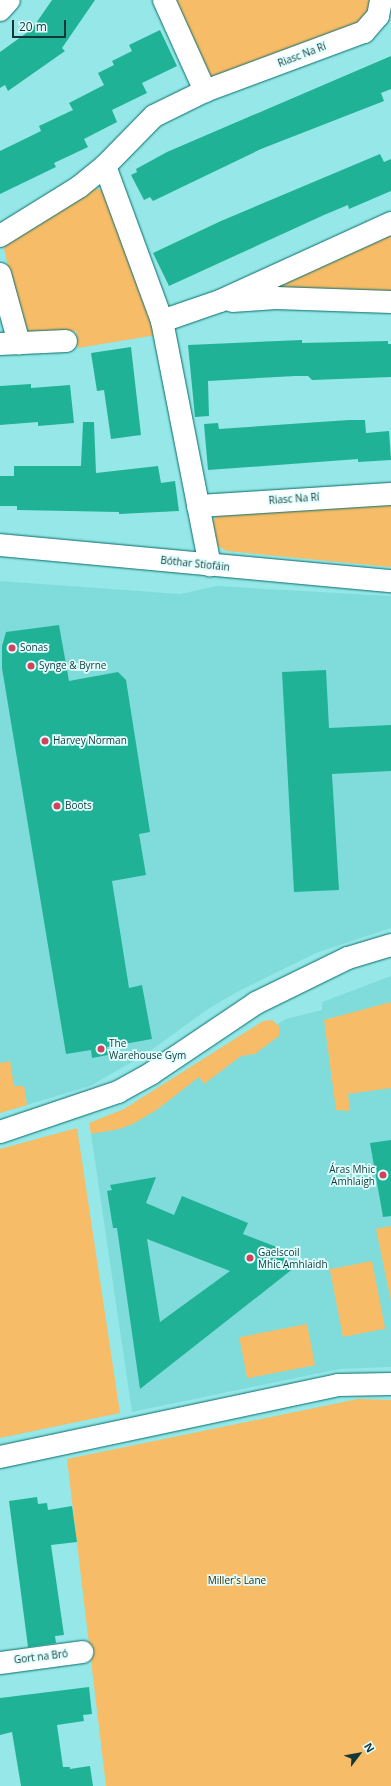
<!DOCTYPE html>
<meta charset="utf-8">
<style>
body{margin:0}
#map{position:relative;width:391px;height:1786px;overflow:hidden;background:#95e8e7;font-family:"Open Sans",sans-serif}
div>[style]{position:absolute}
.built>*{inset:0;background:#80dcdb}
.green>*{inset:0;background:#f6bc67;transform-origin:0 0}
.building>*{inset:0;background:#20b296}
.roads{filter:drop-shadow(0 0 1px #076c6c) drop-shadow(0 0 1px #076c6c)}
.minor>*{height:22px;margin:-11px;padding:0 11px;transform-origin:11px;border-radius:11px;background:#fff}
.dots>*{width:11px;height:11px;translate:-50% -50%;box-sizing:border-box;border:2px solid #e0fffe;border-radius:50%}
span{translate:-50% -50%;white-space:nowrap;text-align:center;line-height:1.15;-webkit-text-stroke:3.5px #e0fffe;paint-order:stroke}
.street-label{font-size:10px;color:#143737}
.poi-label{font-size:10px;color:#143737}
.left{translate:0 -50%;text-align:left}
.right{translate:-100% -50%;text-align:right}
.park-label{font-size:10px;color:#3f2801}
.north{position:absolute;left:339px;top:1734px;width:40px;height:40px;-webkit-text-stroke:3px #e0fffe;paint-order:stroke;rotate:58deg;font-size:11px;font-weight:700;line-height:16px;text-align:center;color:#143737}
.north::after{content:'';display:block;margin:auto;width:14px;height:18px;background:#143737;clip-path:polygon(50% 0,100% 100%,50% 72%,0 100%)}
.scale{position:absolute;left:12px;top:20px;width:54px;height:18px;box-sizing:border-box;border:2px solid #143737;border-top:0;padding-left:5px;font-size:12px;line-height:14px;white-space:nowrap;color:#143737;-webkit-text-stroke:3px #e0fffe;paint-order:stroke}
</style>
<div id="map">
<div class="built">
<i style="clip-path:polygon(0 581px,180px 594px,217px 586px,391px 596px,391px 928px,316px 953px,237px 992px,208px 1009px,146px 1054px,90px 1086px,0 1113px)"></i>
<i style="clip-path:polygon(391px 976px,391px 1367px,340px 1369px,132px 1412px,91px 1134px,118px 1123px,286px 1019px,322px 1010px,322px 1002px)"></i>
</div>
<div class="green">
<i style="clip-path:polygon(174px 0,373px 0,373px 7px,358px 26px,216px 79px,206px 73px)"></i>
<i style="clip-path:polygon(95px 188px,105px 192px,156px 335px,78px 348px,76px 331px,33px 332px,27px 330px,21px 320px,4px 249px,6px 243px)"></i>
<i style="clip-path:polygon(391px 231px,391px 295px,278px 294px,274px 286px)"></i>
<i style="clip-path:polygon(391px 502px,391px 567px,227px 551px,215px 545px,212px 521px,218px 515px)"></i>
<i style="clip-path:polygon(391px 1002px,391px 1088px,348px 1094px,350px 1111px,336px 1110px,324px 1020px)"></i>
<i style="clip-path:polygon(272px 1020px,279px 1026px,279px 1036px,255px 1054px,241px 1056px,204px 1084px,199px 1077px,158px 1109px,133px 1124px,119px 1129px,91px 1134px,89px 1123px,124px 1109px,263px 1021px)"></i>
<i style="clip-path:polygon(10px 1061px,14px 1086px,24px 1086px,27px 1105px,0 1113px,0 1063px)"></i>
<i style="clip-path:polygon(77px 1128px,120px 1413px,0 1438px,0 1149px)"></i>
<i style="clip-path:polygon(391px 1226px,391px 1301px,376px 1229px)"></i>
<i style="left:372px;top:1261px;width:69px;height:43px;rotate:79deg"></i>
<i style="left:307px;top:1324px;width:42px;height:69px;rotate:79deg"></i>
<i style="clip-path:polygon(358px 1399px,391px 1400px,391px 1786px,106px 1786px,67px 1459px)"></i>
</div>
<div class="building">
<i style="clip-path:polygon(52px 0,95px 0,62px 48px,65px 51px,8px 91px,5px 85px,0 88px,0 52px,32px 29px)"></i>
<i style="clip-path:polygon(160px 30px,177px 66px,142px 83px,147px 93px,112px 110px,117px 122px,84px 139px,88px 147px,54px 163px,56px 167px,0 194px,0 151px,41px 131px,39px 126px,73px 110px,69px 103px,104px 85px,98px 73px,114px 65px,112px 61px,132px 51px,129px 45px)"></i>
<i style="clip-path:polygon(391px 56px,391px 89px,381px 93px,384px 101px,261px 149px,153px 201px,150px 197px,144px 200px,131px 175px,137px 172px,136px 169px,167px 152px)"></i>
<i style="clip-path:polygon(380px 154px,384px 162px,391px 159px,391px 191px,349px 209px,348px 205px,324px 215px,169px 286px,153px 253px,221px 221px)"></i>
<i style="clip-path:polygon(302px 340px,302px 343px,388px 341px,388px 344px,391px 344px,391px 377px,312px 380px,308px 376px,295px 376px,208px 381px,209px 416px,195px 417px,188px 345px)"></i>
<i style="clip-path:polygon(131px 347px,141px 435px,111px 439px,104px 390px,97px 391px,91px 353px)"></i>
<i style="clip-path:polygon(31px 384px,31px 388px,70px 385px,74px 423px,38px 426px,38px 422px,0 425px,0 386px)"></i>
<i style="clip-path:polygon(349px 420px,365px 420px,366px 433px,389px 431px,391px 460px,358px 462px,358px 459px,208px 470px,204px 424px,218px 423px,219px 429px)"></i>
<i style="clip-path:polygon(83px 422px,94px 422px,96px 473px,158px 466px,161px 483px,175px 481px,179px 511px,119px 514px,119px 512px,17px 510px,17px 506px,0 506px,0 476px,14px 476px,14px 466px,81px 466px)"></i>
<i style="clip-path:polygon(59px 625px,69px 681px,118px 672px,126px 680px,150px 832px,139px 834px,146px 875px,112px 881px,129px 988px,142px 985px,152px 1039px,107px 1047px,108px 1055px,92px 1058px,91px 1050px,66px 1054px,2px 668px,2px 646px,6px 632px)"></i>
<i style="clip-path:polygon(326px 670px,329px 728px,391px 725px,391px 771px,332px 774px,339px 890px,294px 892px,282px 672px)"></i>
<i style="clip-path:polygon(391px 1140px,391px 1216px,383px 1217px,370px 1143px)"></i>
<i style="clip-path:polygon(evenodd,156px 1177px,146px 1203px,174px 1215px,182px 1196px,248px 1223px,243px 1234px,282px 1249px,279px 1256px,299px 1264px,140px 1389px,117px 1228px,113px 1228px,107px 1191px,112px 1190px,110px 1185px,156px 1177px,147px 1239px,230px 1271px,160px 1322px,147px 1239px)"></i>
<i style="clip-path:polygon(37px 1497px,38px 1504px,47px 1503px,48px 1510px,72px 1506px,77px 1542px,51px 1545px,64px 1635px,55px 1636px,56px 1643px,28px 1647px,9px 1501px)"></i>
<i style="clip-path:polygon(89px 1687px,92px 1714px,83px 1715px,84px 1721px,57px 1725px,63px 1767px,70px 1767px,70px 1769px,90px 1766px,93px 1786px,21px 1786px,12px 1732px,0 1735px,0 1698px)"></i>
</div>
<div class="roads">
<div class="minor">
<i style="left:164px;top:0;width:100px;rotate:65.7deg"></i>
<i style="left:0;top:10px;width:13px;rotate:-48deg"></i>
<i style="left:105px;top:166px;width:165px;rotate:69.8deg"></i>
<i style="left:162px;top:321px;width:249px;rotate:78.9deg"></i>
<i style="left:0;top:236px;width:93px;rotate:-31.8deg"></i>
<i style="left:79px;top:187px;width:33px;rotate:-39deg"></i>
<i style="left:105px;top:166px;width:70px;rotate:-45.6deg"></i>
<i style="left:154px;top:116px;width:57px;rotate:-26.1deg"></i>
<i style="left:205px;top:91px;width:170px;rotate:-20.4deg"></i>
<i style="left:364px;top:32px;width:21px;rotate:-49deg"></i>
<i style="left:378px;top:16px;width:16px;rotate:-79deg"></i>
<i style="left:0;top:274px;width:72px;rotate:74.6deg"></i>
<i style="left:232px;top:301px;width:44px;rotate:-3.9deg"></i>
<i style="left:276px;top:298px;width:115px;rotate:2deg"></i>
<i style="left:162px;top:321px;width:61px;rotate:-19deg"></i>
<i style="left:220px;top:301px;width:188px;rotate:-24.5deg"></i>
<i style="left:0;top:344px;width:66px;rotate:-2.6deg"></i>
<i style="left:198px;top:506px;width:193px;rotate:-3.6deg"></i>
<i style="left:0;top:545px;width:393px;rotate:5.3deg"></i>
<i style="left:0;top:1132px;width:125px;rotate:-18.7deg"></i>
<i style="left:118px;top:1092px;width:39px;rotate:-29deg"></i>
<i style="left:152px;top:1073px;width:125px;rotate:-33.9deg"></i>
<i style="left:256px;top:1003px;width:102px;rotate:-26.1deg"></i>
<i style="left:348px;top:958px;width:45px;rotate:-16.8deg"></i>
<i style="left:0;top:1457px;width:346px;rotate:-12deg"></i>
<i style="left:338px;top:1385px;width:53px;rotate:-1.1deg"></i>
<i style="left:0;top:1663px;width:83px;rotate:-7.6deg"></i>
</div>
</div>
<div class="dots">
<i style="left:12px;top:648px;background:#d2425a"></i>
<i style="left:31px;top:666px;background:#d2425a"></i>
<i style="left:45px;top:741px;background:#d2425a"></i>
<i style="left:57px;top:806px;background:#d2425a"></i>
<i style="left:101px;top:1049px;background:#d2425a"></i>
<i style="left:383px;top:1175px;background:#d2425a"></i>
<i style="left:250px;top:1258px;background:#d2425a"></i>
</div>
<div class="street-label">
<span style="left:302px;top:55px;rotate:-21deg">Riasc Na Rí</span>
<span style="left:294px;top:499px;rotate:-4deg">Riasc Na Rí</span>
<span style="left:195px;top:564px;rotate:6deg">Bóthar Stiofáin</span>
<span style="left:41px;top:1657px;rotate:-7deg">Gort na Bró</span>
</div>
<div class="poi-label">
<span class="left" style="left:20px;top:648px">Sonas</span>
<span class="left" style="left:39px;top:666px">Synge &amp; Byrne</span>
<span class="left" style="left:53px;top:741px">Harvey Norman</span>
<span class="left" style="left:65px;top:806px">Boots</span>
<span class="left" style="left:109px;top:1049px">The<br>Warehouse Gym</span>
<span class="right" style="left:375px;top:1175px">Áras Mhic<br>Amhlaigh</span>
<span class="left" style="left:258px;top:1258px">Gaelscoil<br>Mhic Amhlaidh</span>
</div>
<div class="park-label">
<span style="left:237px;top:1581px">Miller's Lane</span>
</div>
<div class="north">N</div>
<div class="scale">20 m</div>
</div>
